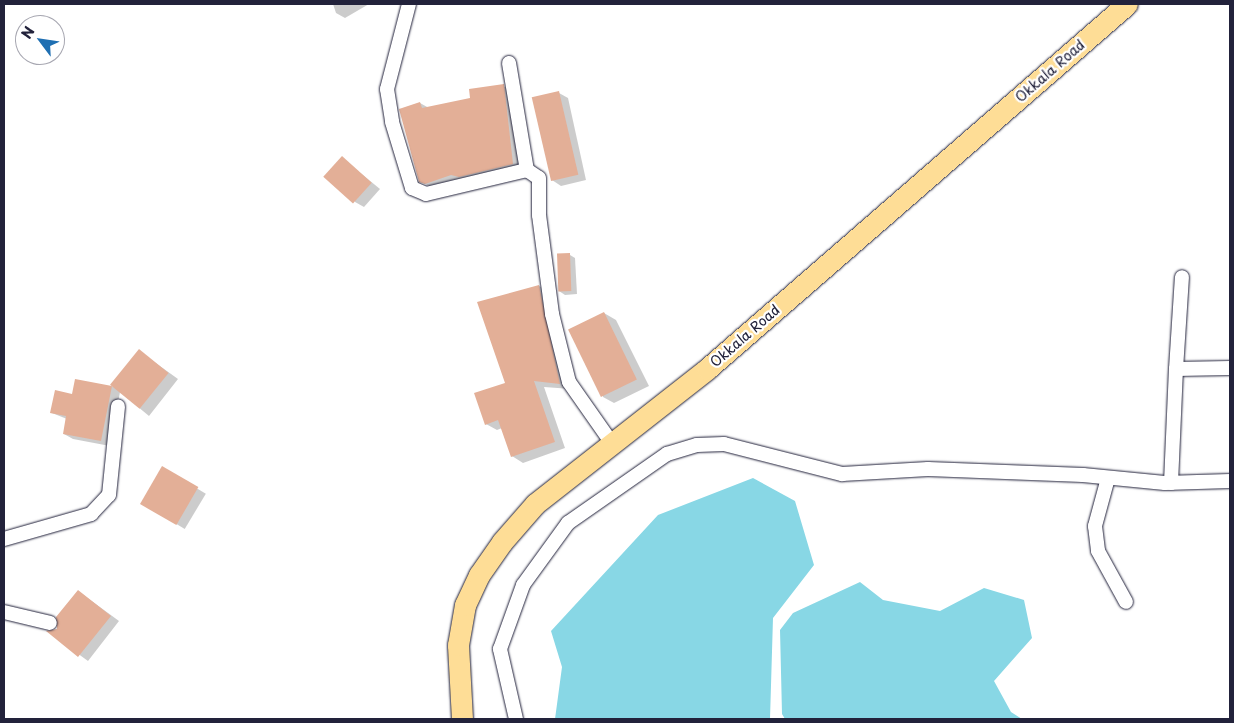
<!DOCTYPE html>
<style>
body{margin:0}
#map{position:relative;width:1234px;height:723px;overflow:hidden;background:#fff;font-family:"Playpen Sans",sans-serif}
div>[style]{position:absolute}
.water>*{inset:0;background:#88d7e5}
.shadow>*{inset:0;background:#0003;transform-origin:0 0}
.building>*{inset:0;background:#e3af97;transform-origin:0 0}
.roads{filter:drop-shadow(0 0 1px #22223b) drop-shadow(0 0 1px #22223b)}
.minor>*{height:14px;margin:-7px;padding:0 7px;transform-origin:7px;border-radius:7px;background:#fff}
.primary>*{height:21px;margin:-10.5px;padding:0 10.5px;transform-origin:10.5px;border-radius:10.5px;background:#fedd96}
span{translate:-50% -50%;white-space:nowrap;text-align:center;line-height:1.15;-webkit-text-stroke:4.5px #fff;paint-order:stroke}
.street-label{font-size:14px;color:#22223b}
.frame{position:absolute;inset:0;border:5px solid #22223b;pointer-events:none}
.north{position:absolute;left:15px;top:15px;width:50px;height:50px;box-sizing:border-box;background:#fff;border:1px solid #a7a7b1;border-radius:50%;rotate:301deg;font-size:14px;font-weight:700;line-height:20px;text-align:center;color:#22223b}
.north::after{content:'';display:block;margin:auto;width:18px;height:22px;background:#1f6fb2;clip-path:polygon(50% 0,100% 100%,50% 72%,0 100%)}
</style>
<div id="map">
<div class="water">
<i style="clip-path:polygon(753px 478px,795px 501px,814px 565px,773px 618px,770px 719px,555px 719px,562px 667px,551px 631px,658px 515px)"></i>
<i style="clip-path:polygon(860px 582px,883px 600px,940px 611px,984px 588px,1024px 600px,1032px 638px,994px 681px,1011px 712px,1022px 719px,785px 719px,782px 714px,780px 630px,793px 613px)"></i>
</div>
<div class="shadow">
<i style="clip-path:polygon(333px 4px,369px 4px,345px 18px,336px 13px)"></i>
<i style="clip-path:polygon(503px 86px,514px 92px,523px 170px,431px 187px,420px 181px,420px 103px,429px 108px,472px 99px)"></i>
<i style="clip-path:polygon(559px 93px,568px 98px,586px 180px,561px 186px,552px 180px)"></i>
<i style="clip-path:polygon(342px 158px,380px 189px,364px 207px,355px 202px)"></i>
<i style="clip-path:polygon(570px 255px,575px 258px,577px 294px,565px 295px,559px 291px)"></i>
<i style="clip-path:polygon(539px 286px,550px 292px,571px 389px,544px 387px,565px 448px,523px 463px,512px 456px,502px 428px,497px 430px,486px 424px,506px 383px)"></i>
<i style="clip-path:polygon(604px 313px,616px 320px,649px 386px,614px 403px,603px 397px)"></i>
<i style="clip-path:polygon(139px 351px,178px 379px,149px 416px,120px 392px,110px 446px,73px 439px,64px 434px,67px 419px,52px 413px,73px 395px,76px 381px,112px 387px)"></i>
<i style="left:163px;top:468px;width:50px;height:41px;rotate:31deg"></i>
<i style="clip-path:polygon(78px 591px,119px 621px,88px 661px,48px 632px,58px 630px)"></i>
</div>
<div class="building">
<i style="clip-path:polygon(504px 84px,513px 164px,459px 177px,451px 175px,425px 184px,419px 182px,399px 109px,420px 102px,422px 108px,470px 98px,469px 89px)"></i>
<i style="left:559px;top:91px;width:86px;height:28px;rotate:77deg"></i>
<i style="left:342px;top:156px;width:40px;height:28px;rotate:42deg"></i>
<i style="left:570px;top:253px;width:38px;height:13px;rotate:88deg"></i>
<i style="clip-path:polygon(539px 285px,560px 384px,534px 381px,555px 442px,511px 457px,498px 420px,485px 425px,474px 393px,505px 383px,477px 302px)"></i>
<i style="left:604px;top:312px;width:75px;height:40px;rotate:64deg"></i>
<i style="left:139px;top:349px;width:38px;height:46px;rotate:39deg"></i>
<i style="clip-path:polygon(75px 379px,112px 386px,101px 441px,63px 434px,66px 416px,50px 413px,55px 390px,72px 394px)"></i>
<i style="left:162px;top:466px;width:42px;height:44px;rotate:30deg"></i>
<i style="clip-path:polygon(78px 590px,111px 616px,78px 657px,46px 631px,57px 629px,56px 617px)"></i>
</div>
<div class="roads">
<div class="minor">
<i style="left:409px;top:4px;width:88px;rotate:104.5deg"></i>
<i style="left:387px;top:89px;width:33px;rotate:81deg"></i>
<i style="left:392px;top:122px;width:69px;rotate:73.1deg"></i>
<i style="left:412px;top:188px;width:15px;rotate:23deg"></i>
<i style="left:426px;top:194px;width:104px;rotate:-13.4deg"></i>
<i style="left:527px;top:170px;width:14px;rotate:34deg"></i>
<i style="left:539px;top:178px;width:37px;rotate:90deg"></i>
<i style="left:539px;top:215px;width:100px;rotate:82.5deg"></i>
<i style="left:552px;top:314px;width:70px;rotate:76deg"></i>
<i style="left:569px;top:382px;width:73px;rotate:55deg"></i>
<i style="left:509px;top:63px;width:109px;rotate:80.5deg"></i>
<i style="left:1176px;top:369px;width:92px;rotate:-86.3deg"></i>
<i style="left:1108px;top:478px;width:50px;rotate:105.2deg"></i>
<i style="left:1095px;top:526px;width:25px;rotate:83deg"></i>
<i style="left:1098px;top:551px;width:58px;rotate:61.2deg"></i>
<i style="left:1171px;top:483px;width:114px;rotate:-87.5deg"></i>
<i style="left:1176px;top:369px;width:54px;rotate:-1.1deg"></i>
<i style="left:4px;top:539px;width:91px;rotate:-16deg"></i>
<i style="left:91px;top:514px;width:26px;rotate:-47deg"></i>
<i style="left:109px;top:495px;width:89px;rotate:-84.2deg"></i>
<i style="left:4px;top:612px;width:47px;rotate:13.4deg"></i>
<i style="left:516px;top:719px;width:72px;rotate:-102.9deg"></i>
<i style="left:500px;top:649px;width:68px;rotate:-70.2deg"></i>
<i style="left:523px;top:585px;width:77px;rotate:-54deg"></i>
<i style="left:568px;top:523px;width:121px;rotate:-34.9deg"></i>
<i style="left:667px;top:454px;width:31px;rotate:-17deg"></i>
<i style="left:697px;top:445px;width:27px;rotate:-2deg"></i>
<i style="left:724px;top:444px;width:122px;rotate:14.3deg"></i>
<i style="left:842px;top:474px;width:86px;rotate:-3.3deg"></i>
<i style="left:928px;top:469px;width:155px;rotate:2.2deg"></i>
<i style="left:1083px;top:475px;width:82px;rotate:5.6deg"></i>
<i style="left:1165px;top:483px;width:65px;rotate:-1.8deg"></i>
</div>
<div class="primary">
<i style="left:462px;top:719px;width:74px;rotate:-93.1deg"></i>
<i style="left:458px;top:645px;width:41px;rotate:-80.1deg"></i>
<i style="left:465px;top:605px;width:33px;rotate:-65deg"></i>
<i style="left:479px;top:575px;width:40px;rotate:-55.1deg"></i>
<i style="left:502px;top:542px;width:50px;rotate:-49deg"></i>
<i style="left:535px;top:504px;width:219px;rotate:-38.1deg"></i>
<i style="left:707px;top:369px;width:556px;rotate:-40.99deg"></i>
</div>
</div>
<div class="street-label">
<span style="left:1050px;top:71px;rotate:-41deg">Okkala Road</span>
<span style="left:745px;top:336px;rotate:-41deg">Okkala Road</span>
</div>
<div class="frame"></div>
<div class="north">N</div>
</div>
